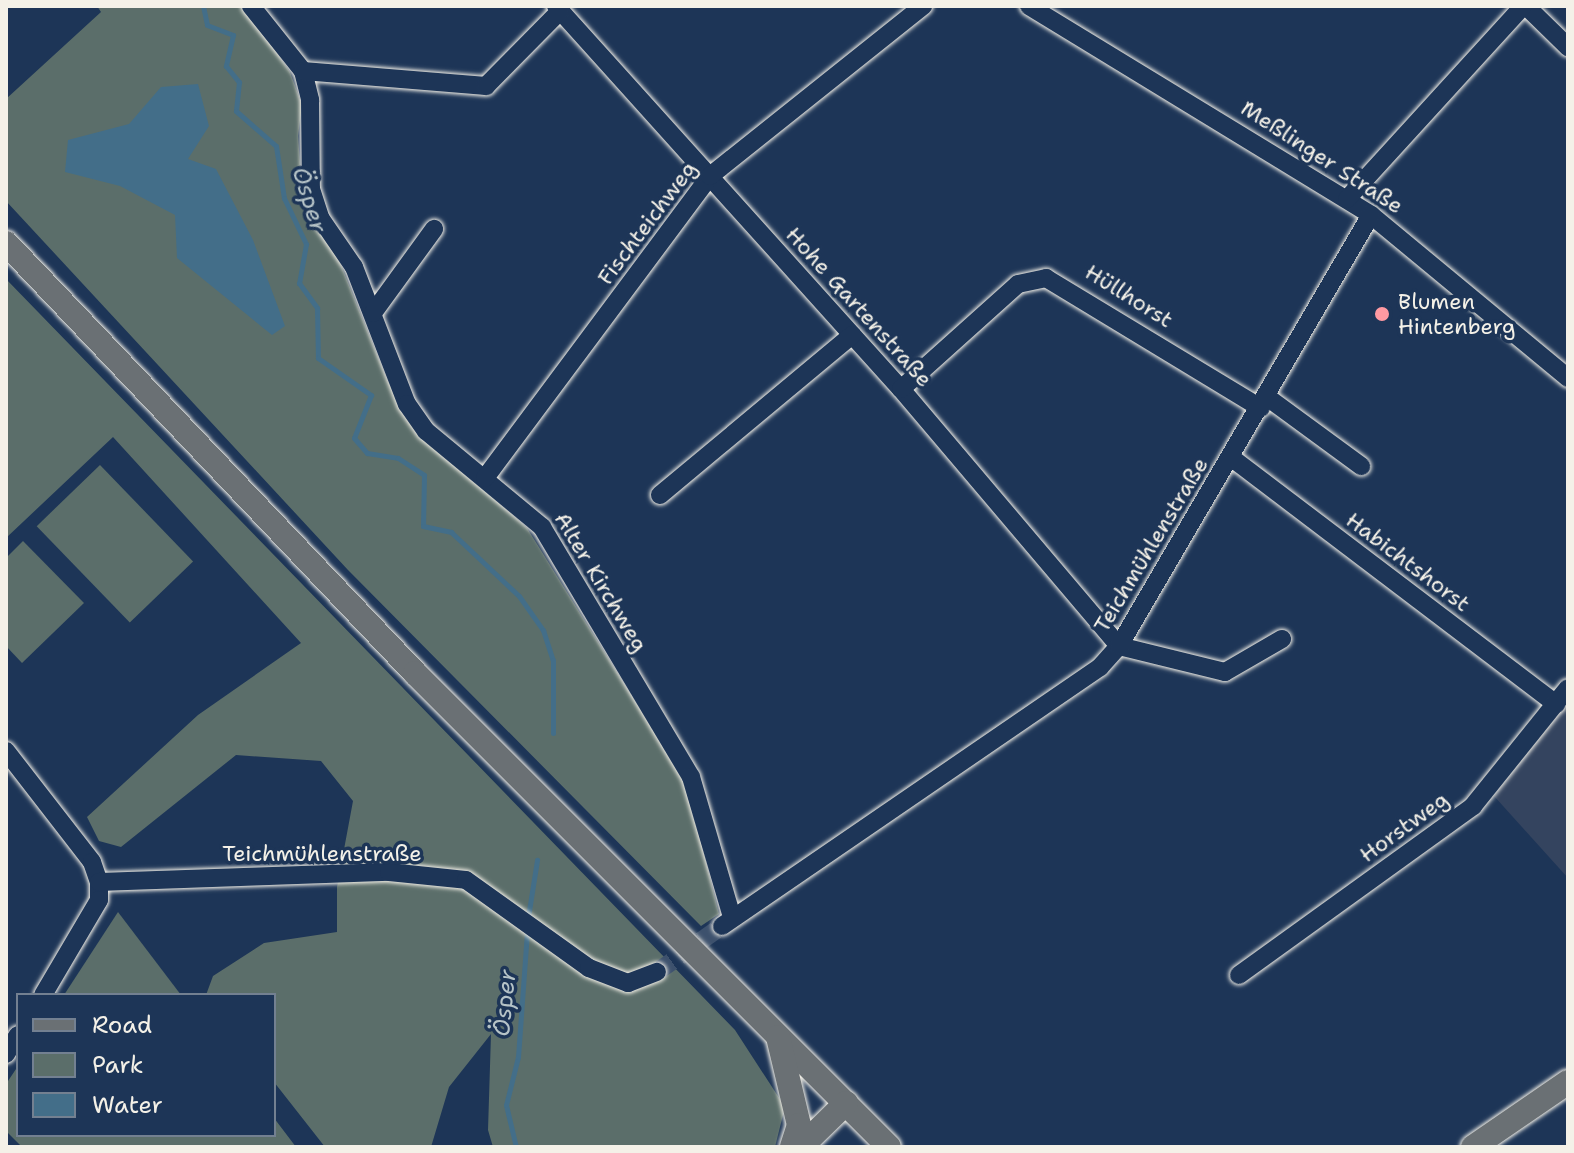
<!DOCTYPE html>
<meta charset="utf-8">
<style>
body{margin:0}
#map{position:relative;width:1574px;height:1153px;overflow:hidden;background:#1d3557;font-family:"Shantell Sans",sans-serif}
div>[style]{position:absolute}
.built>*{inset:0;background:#34445f}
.green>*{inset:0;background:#5b6e6a;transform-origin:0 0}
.water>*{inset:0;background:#436e89}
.stream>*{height:5px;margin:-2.5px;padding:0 2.5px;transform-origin:2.5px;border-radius:2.5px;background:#436e89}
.minor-tunnel>*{height:18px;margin-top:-9px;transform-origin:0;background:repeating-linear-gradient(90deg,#3d516d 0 18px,transparent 0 27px)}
.roads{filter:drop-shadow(0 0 2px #f4f1e8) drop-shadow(0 0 2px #f4f1e8)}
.minor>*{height:18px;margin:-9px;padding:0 9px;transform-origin:9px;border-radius:9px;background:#1d3557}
.major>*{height:24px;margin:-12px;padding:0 12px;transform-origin:12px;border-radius:12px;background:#6a7074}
.dots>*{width:22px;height:22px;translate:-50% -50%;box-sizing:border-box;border:4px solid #1d3557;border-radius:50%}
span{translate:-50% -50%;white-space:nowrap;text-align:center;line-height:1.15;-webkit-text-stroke:7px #1d3557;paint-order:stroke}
.street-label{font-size:22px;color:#f4f1e8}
.poi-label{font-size:22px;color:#f4f1e8}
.left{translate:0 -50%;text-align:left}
.water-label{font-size:24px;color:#b6c3c7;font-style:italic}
.frame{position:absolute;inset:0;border:8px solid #f4f1e8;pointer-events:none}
.legend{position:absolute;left:16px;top:993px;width:260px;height:144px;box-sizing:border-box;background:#1d3557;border:2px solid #738091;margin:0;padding:10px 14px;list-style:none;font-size:24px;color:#f4f1e8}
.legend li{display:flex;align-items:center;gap:16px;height:40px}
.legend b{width:40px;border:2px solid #738091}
</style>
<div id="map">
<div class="built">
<i style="clip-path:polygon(1568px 693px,1568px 878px,1494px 796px)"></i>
</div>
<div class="green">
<i style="clip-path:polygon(97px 6px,244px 6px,290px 72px,302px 105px,298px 136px,303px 201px,341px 265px,388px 382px,422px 436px,527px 528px,686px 783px,719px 914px,701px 926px,348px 570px,6px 201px,6px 99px,101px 12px)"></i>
<i style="clip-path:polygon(6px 279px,735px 1030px,785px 1107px,775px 1147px,493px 1147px,488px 1130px,491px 1034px,449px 1087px,431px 1147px,325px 1147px,274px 1082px,274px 995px,206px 995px,213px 976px,264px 943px,337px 932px,337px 887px,353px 801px,321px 761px,236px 755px,121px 847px,99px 841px,87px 817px,198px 715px,301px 643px,113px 437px,6px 538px)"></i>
<i style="left:100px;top:465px;width:134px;height:88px;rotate:46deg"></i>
<i style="clip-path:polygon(23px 541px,84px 603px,22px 663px,6px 646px,6px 558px)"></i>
<i style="clip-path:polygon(118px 912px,181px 995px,64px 995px)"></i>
<i style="clip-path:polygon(18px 1066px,18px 1135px,274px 1135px,274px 1118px,296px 1147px,22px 1147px,6px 1131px,6px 1084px)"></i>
</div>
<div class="water">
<i style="clip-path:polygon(198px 84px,209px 126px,188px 159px,216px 169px,253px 240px,285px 326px,272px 335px,177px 258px,175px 215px,120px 186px,65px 172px,68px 140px,129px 124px,161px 87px)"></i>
</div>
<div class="stream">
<i style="left:203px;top:6px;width:19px;rotate:78deg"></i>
<i style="left:207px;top:25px;width:28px;rotate:21deg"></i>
<i style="left:233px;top:35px;width:32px;rotate:103deg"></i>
<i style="left:226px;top:66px;width:21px;rotate:51deg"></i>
<i style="left:239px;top:82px;width:29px;rotate:96deg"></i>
<i style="left:236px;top:111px;width:53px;rotate:41.2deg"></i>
<i style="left:276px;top:146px;width:53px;rotate:81.3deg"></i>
<i style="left:284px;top:198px;width:51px;rotate:64.4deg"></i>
<i style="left:306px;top:244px;width:40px;rotate:100deg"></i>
<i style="left:299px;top:283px;width:31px;rotate:54deg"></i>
<i style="left:317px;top:308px;width:50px;rotate:88.9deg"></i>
<i style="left:318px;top:358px;width:65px;rotate:34.9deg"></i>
<i style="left:371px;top:395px;width:46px;rotate:111.6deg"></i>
<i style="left:354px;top:438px;width:20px;rotate:49deg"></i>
<i style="left:367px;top:453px;width:31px;rotate:9deg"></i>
<i style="left:398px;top:458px;width:31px;rotate:33deg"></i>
<i style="left:424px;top:475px;width:51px;rotate:91.1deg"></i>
<i style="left:423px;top:526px;width:29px;rotate:12deg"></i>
<i style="left:451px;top:532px;width:93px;rotate:43.3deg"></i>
<i style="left:519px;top:596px;width:42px;rotate:54.8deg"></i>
<i style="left:543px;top:630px;width:32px;rotate:72deg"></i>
<i style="left:553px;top:660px;width:73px;rotate:90deg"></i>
<i style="left:528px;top:917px;width:58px;rotate:-81deg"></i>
<i style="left:516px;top:1147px;width:43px;rotate:-103.4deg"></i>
<i style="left:506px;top:1105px;width:49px;rotate:-76deg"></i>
<i style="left:518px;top:1057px;width:126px;rotate:-85.9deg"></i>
</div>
<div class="minor-tunnel">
<i style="left:657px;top:972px;width:80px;rotate:-35.3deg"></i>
</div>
<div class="roads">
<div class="minor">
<i style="left:251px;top:6px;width:83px;rotate:51.3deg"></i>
<i style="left:303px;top:71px;width:30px;rotate:76deg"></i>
<i style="left:310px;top:100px;width:89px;rotate:89.4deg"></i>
<i style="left:311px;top:189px;width:32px;rotate:72deg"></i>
<i style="left:321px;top:219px;width:58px;rotate:55.5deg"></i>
<i style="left:354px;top:267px;width:147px;rotate:68.9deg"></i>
<i style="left:407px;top:404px;width:33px;rotate:55deg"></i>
<i style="left:426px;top:431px;width:151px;rotate:39.6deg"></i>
<i style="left:542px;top:527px;width:291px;rotate:59.2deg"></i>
<i style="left:691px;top:777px;width:146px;rotate:73.7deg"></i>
<i style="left:556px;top:6px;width:515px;rotate:47.99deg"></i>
<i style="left:901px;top:389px;width:337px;rotate:49.7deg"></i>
<i style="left:1029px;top:6px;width:401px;rotate:31.4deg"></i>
<i style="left:1371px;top:215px;width:256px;rotate:39.6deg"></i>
<i style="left:1526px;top:6px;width:59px;rotate:44.3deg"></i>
<i style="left:303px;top:71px;width:184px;rotate:4.7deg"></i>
<i style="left:486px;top:86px;width:105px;rotate:-45.4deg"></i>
<i style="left:1347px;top:199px;width:261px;rotate:-47.6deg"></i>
<i style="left:373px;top:313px;width:104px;rotate:-54deg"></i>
<i style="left:901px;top:389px;width:157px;rotate:-41.9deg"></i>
<i style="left:1018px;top:284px;width:29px;rotate:-12deg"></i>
<i style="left:1046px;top:278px;width:251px;rotate:31.2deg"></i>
<i style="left:1267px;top:397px;width:117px;rotate:36.3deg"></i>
<i style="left:1232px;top:458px;width:407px;rotate:37.2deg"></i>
<i style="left:485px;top:478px;width:377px;rotate:-53.3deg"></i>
<i style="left:710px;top:176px;width:273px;rotate:-38.6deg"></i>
<i style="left:660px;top:495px;width:250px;rotate:-39.8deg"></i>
<i style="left:1119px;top:646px;width:109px;rotate:13.8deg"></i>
<i style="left:1225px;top:672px;width:66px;rotate:-30.1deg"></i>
<i style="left:6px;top:751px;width:140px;rotate:52.2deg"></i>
<i style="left:92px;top:862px;width:21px;rotate:71deg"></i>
<i style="left:99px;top:882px;width:18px;rotate:90deg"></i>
<i style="left:99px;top:900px;width:110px;rotate:120.5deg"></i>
<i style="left:99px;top:882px;width:290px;rotate:-2deg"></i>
<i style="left:389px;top:872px;width:77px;rotate:5.9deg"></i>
<i style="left:466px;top:880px;width:151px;rotate:35.6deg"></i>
<i style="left:589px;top:968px;width:42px;rotate:21deg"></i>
<i style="left:628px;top:983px;width:31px;rotate:-21deg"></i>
<i style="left:722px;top:926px;width:458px;rotate:-34.4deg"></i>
<i style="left:1100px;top:667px;width:28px;rotate:-48deg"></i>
<i style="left:1119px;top:646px;width:499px;rotate:-59.7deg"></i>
<i style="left:1239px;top:975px;width:289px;rotate:-35.8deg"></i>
<i style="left:1473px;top:806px;width:151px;rotate:-51.2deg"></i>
<i style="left:6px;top:1054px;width:22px;rotate:-58deg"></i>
</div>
<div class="major">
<i style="left:6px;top:243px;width:593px;rotate:46.43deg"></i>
<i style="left:415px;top:673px;width:670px;rotate:45deg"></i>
<i style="left:778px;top:1037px;width:90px;rotate:76.6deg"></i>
<i style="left:799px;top:1125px;width:23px;rotate:108deg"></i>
<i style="left:801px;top:1147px;width:63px;rotate:-44.4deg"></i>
<i style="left:1473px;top:1147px;width:115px;rotate:-34.4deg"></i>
</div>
</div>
<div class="dots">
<i style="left:1382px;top:314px;background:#ff9aa2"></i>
</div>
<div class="street-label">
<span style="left:1322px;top:157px;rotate:33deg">Meßlinger Straße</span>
<span style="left:647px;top:223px;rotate:-53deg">Fischteichweg</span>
<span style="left:1129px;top:296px;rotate:32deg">Hüllhorst</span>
<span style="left:859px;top:307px;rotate:48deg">Hohe Gartenstraße</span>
<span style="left:1151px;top:545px;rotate:-59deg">Teichmühlenstraße</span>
<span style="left:1408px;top:562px;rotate:37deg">Habichtshorst</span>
<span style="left:601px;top:582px;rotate:59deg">Alter Kirchweg</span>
<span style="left:1404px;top:827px;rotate:-36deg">Horstweg</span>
<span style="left:322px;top:854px">Teichmühlenstraße</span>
</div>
<div class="poi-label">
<span class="left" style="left:1398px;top:314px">Blumen<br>Hintenberg</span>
</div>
<div class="water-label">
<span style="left:309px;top:200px;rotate:73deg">Ösper</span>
<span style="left:505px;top:1003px;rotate:-84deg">Ösper</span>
</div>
<div class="frame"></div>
<ul class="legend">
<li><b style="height:10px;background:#6a7074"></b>Road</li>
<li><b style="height:22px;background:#5b6e6a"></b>Park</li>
<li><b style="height:22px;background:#436e89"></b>Water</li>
</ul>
</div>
